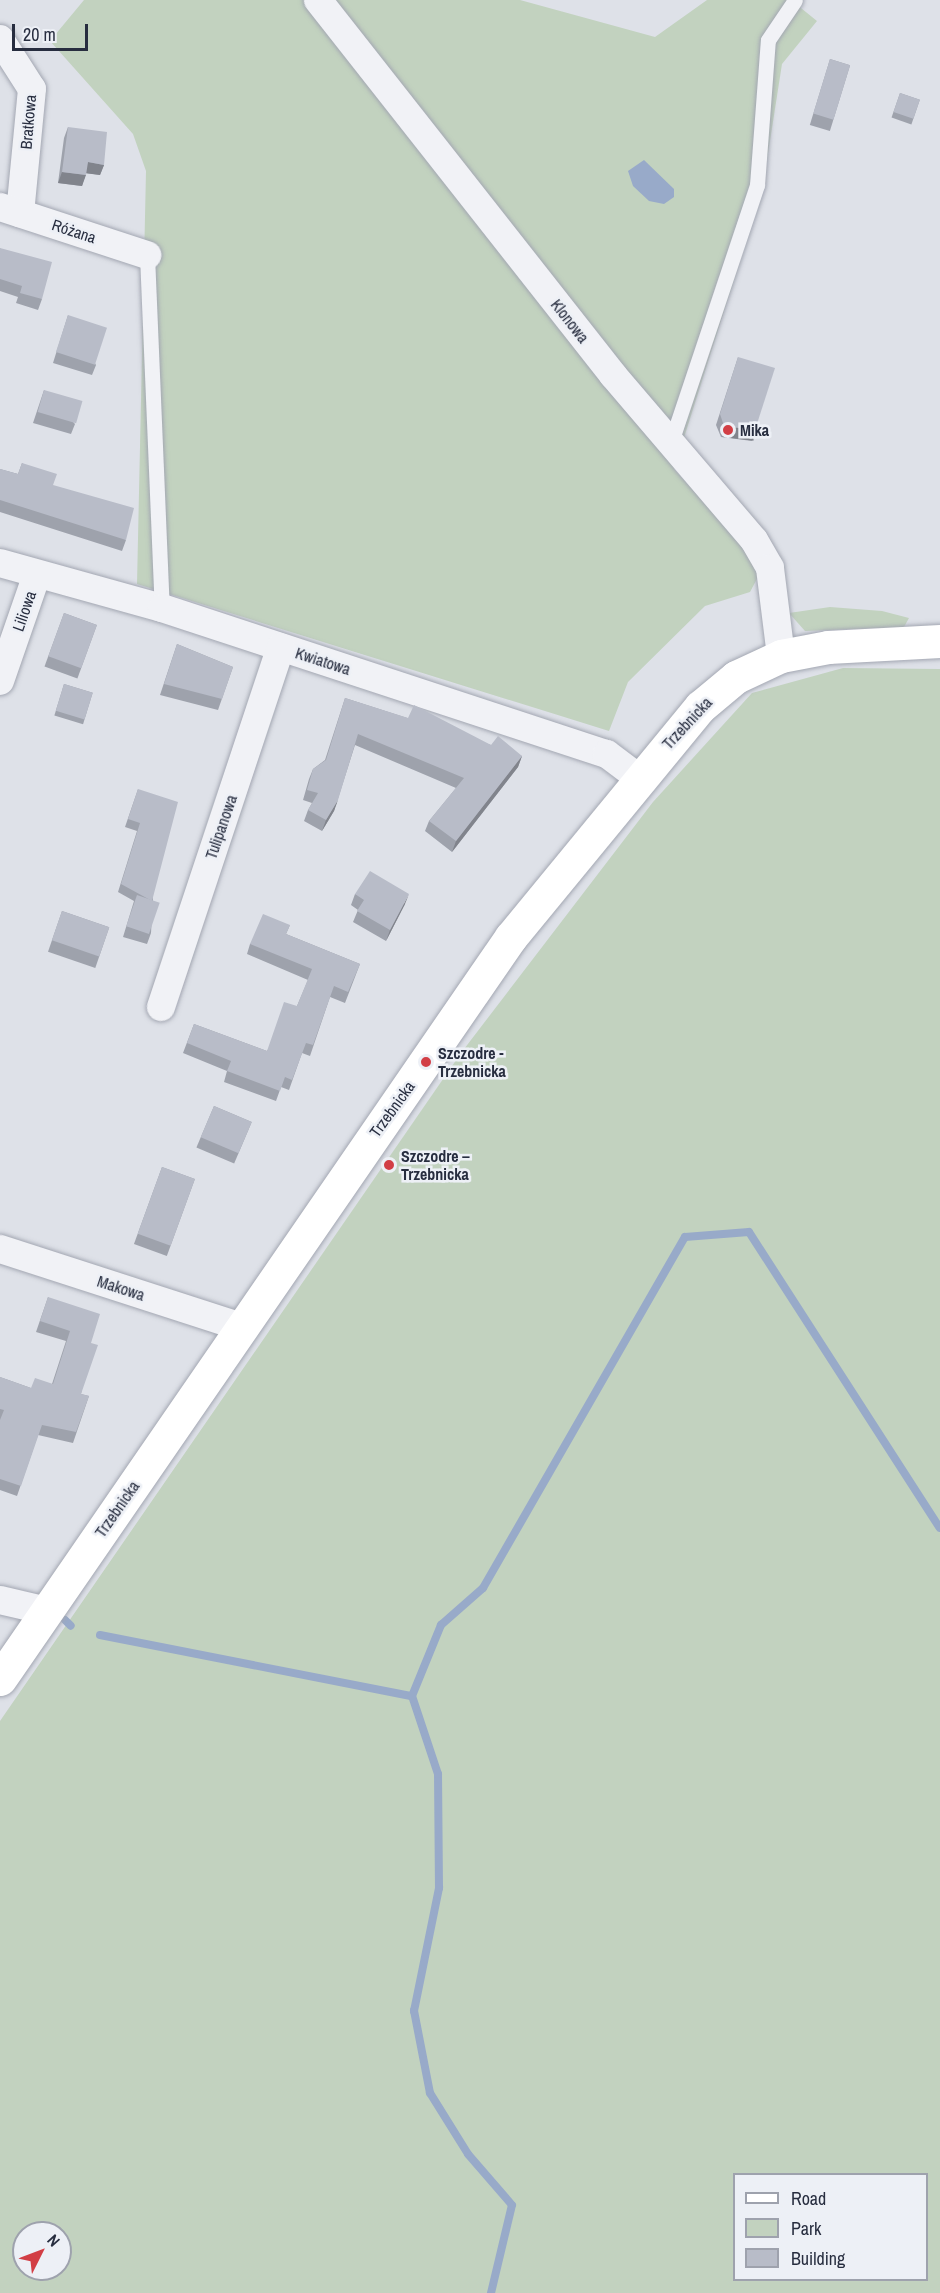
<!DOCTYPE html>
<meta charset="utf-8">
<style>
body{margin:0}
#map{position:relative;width:940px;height:2293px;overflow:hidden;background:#dee1e8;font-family:"Archivo Narrow",sans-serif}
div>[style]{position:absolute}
.green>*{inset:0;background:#c2d2bf}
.water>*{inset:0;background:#98aac9}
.stream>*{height:8px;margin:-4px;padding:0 4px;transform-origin:4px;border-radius:4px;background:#98aac9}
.roads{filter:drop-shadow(0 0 2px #a3a7b2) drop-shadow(0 0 2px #a3a7b2)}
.lane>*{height:15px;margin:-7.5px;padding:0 7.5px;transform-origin:7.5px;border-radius:7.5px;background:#f1f2f6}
.street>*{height:28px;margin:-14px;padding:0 14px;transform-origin:14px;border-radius:14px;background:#f1f2f6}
.secondary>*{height:33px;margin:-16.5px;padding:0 16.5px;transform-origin:16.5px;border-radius:16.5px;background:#fff}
.wall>*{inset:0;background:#9ea2ac;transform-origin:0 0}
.shaded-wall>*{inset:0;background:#81848c;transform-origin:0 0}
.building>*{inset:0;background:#b8bcc8;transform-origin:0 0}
.dots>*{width:16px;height:16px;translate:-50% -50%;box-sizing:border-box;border:3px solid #edf0f6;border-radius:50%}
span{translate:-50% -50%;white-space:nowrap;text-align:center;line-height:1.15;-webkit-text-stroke:5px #edf0f6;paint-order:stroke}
.street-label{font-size:16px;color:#272d3f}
.poi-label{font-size:16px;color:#272d3f;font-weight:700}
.left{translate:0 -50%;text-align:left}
.legend{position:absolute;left:733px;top:2173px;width:195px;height:108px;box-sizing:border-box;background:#edf0f6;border:2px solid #9ea2ad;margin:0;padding:8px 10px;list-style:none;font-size:18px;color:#272d3f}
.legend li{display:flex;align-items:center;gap:12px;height:30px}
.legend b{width:30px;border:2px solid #9ea2ad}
.north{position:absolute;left:12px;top:2221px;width:60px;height:60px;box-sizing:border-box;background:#edf0f6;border:2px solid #9ea2ad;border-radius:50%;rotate:48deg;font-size:16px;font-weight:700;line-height:24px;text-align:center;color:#272d3f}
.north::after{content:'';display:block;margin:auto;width:21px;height:27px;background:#d23e45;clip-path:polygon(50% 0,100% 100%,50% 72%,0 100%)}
.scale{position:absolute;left:12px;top:24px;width:76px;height:27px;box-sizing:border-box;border:3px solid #272d3f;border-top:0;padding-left:8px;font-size:18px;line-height:21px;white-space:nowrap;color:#272d3f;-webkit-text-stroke:4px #edf0f6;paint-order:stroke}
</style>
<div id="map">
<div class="green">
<i style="clip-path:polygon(84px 0,520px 0,655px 37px,707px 0,791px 0,817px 21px,782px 64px,762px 192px,674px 469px,740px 542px,760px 571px,758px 577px,750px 592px,705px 606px,628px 682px,609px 731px,137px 584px,146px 171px,133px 134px,50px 41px)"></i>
<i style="clip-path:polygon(830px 607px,882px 611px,909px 618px,904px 627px,805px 631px,789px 613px)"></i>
<i style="clip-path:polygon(evenodd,843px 668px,940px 669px,940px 2293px,0 2293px,0 1721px,461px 1053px,653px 802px,752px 693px,843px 668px,926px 2174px,926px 2280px,734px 2280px,734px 2174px,926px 2174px,843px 668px,24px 2233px,60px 2233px,60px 2269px,24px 2269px,24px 2233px)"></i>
</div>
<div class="water">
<i style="clip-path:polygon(644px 160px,674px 189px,674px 197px,664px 204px,649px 201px,633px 186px,628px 171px)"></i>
</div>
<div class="stream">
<i style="left:65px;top:1620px;width:8px;rotate:45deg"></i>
<i style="left:100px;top:1635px;width:318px;rotate:11.1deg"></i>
<i style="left:491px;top:2293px;width:90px;rotate:-76.6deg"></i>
<i style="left:512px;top:2205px;width:67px;rotate:-130.8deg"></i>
<i style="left:468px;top:2154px;width:72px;rotate:-121.9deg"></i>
<i style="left:430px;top:2093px;width:84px;rotate:-101deg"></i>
<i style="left:414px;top:2011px;width:126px;rotate:-78.5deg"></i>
<i style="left:439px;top:1888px;width:114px;rotate:-90.5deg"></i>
<i style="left:438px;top:1774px;width:82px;rotate:-108.4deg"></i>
<i style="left:412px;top:1696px;width:77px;rotate:-67.8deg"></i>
<i style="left:441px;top:1625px;width:56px;rotate:-41.4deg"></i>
<i style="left:483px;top:1588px;width:405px;rotate:-60.1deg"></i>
<i style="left:685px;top:1237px;width:64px;rotate:-4.5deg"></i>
<i style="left:749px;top:1232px;width:352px;rotate:57.2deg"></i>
</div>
<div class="roads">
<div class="lane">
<i style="left:147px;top:255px;width:353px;rotate:87.6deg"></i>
<i style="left:670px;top:445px;width:274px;rotate:-71.5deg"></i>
<i style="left:757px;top:185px;width:145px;rotate:-85.7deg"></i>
<i style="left:768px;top:40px;width:48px;rotate:-56deg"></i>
</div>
<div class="street">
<i style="left:318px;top:0;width:477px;rotate:51.8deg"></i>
<i style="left:613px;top:375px;width:217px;rotate:49.5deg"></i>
<i style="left:754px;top:540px;width:32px;rotate:60deg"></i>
<i style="left:770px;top:568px;width:89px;rotate:82.9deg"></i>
<i style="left:0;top:39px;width:59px;rotate:57.4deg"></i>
<i style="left:32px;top:89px;width:125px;rotate:95.5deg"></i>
<i style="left:0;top:207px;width:155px;rotate:18.1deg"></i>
<i style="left:0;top:563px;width:168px;rotate:15.5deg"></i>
<i style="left:162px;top:608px;width:468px;rotate:18.2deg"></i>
<i style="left:607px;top:754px;width:39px;rotate:37deg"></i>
<i style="left:0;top:681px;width:113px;rotate:-70.9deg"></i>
<i style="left:161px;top:1007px;width:379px;rotate:-71.6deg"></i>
<i style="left:0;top:1249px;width:254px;rotate:17.9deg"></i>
<i style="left:0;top:1600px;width:48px;rotate:13.2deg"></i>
</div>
<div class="secondary">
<i style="left:0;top:1679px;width:901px;rotate:-55.45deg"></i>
<i style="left:511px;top:937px;width:298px;rotate:-50.6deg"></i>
<i style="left:700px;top:707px;width:47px;rotate:-39.8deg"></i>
<i style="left:736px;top:677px;width:50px;rotate:-25deg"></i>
<i style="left:781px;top:656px;width:48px;rotate:-10.8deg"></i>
<i style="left:828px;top:647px;width:112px;rotate:-3.1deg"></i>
</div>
</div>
<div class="wall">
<i style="left:830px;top:59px;width:21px;height:69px;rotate:17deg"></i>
<i style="left:900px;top:93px;width:21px;height:26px;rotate:19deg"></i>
<i style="clip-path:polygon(68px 127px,104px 165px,100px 175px,86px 173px,82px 186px,58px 183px,64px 138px)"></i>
<i style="clip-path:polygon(0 248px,42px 299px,38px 310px,16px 303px,18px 297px,0 291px)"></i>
<i style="clip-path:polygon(68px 315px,96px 365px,92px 375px,53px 363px)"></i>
<i style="clip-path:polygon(738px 357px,752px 441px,721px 437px,716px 425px)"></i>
<i style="clip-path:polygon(44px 390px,75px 424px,71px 434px,33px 423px)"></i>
<i style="clip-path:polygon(22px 463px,126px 540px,122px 551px,0 512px,0 469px,18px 474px)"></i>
<i style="left:64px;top:613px;width:35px;height:57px;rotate:20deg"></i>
<i style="clip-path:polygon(177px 644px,233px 667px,218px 710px,160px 695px)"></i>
<i style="left:64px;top:684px;width:30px;height:33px;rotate:17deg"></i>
<i style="clip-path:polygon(345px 698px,491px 745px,522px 756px,518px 767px,452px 852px,425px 831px,429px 821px,456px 788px,355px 745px,334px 811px,322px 831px,304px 821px,308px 810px,312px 803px,303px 800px,309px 779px,313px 769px,325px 760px)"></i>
<i style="clip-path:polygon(138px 789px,153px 900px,151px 933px,147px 944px,123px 937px,134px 901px,118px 892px,137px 831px,125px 827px)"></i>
<i style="clip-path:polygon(355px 894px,405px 904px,386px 941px,353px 922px,358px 910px,351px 905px)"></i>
<i style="left:62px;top:911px;width:50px;height:43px;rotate:19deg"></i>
<i style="clip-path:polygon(290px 925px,286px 934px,360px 964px,345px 1003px,330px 997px,310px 1056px,302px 1053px,289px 1090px,281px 1087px,276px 1101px,224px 1082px,227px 1071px,183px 1053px,194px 1024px,267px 1051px,297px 1006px,308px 980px,247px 954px,250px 944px)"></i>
<i style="left:214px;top:1106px;width:41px;height:45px;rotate:23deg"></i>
<i style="left:162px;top:1167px;width:35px;height:82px;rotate:20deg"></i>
<i style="clip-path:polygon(48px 1297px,91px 1343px,81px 1394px,89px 1396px,73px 1443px,38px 1435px,17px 1496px,0 1490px,0 1377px,31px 1388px,52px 1384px,66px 1341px,36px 1332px)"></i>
</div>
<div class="shaded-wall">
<i style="clip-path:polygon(88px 162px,104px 165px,100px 175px,84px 173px)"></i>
<i style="clip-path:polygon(62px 172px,86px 175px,82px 186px,58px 183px)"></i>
<i style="left:724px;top:426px;width:31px;height:11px;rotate:7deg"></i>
<i style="clip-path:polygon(522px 756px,518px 767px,452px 852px,456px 841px)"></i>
<i style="clip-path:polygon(338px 800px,334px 811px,322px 831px,326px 820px)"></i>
<i style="clip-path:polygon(409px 894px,405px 904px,386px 941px,390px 930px)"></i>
</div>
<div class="building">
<i style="left:830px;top:59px;width:21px;height:57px;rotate:17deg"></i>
<i style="left:900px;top:93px;width:21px;height:20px;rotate:19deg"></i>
<i style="clip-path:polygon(68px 127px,107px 132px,104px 165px,88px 162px,86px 175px,62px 172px)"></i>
<i style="clip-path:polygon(0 248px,52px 262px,42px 299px,20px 293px,22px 286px,0 279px)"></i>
<i style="left:68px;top:315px;width:41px;height:39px;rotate:18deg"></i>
<i style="clip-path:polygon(738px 357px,775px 368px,755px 430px,724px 426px,720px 414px)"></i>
<i style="left:44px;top:390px;width:40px;height:23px;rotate:16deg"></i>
<i style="clip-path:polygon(22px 463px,57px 474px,53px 485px,134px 508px,126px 540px,0 500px,0 469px,18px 474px)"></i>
<i style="left:64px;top:613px;width:35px;height:46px;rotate:20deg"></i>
<i style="clip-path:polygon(177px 644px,233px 667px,222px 699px,164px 684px)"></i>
<i style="left:64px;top:684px;width:30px;height:28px;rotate:17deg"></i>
<i style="clip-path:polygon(345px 698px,408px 718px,414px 705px,491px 745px,498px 736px,522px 756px,456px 841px,429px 821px,464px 778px,358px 734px,338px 800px,326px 820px,308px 810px,318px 793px,307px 790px,313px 769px,326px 760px)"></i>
<i style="clip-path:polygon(138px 789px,178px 802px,152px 901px,121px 884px,140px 823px,128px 819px)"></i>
<i style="clip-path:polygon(370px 871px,409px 894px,390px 930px,357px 911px,364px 900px,355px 894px)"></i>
<i style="left:137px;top:895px;width:24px;height:33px;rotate:19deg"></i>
<i style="left:62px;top:911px;width:50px;height:31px;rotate:19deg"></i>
<i style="clip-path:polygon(263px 914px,290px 925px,286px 934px,360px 964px,348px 992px,334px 986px,313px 1045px,306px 1043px,292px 1080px,285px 1077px,280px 1091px,227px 1071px,231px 1061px,187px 1043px,194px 1024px,267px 1051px,284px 1002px,297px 1006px,312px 969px,250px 944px)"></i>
<i style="left:214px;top:1106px;width:41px;height:34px;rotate:23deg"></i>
<i style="left:162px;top:1167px;width:35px;height:71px;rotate:20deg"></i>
<i style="clip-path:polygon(48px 1297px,100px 1314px,91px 1343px,98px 1345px,81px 1394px,89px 1396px,76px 1432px,42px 1425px,21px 1486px,0 1479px,0 1420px,4px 1410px,0 1409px,0 1377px,31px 1388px,35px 1378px,53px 1384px,70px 1331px,40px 1321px)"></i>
</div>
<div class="dots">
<i style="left:728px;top:430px;background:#d23e45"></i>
<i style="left:426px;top:1062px;background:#d23e45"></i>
<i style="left:389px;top:1165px;background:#d23e45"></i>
</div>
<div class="street-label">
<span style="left:28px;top:122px;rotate:-85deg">Bratkowa</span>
<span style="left:74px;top:231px;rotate:18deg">Różana</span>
<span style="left:570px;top:321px;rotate:52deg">Klonowa</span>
<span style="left:24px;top:611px;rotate:-71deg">Liliowa</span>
<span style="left:323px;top:661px;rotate:18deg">Kwiatowa</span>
<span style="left:687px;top:723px;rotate:-47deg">Trzebnicka</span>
<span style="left:221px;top:827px;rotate:-71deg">Tulipanowa</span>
<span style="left:392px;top:1109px;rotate:-54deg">Trzebnicka</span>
<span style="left:121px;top:1288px;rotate:18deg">Makowa</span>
<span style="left:117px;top:1509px;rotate:-55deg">Trzebnicka</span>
</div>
<div class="poi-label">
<span class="left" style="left:740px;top:430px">Mika</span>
<span class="left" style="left:438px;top:1062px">Szczodre -<br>Trzebnicka</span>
<span class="left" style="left:401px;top:1165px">Szczodre –<br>Trzebnicka</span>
</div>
<ul class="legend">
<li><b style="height:8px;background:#fff"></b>Road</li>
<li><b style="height:16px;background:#c2d2bf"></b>Park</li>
<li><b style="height:16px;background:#b8bcc8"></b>Building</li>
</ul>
<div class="north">N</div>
<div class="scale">20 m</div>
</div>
